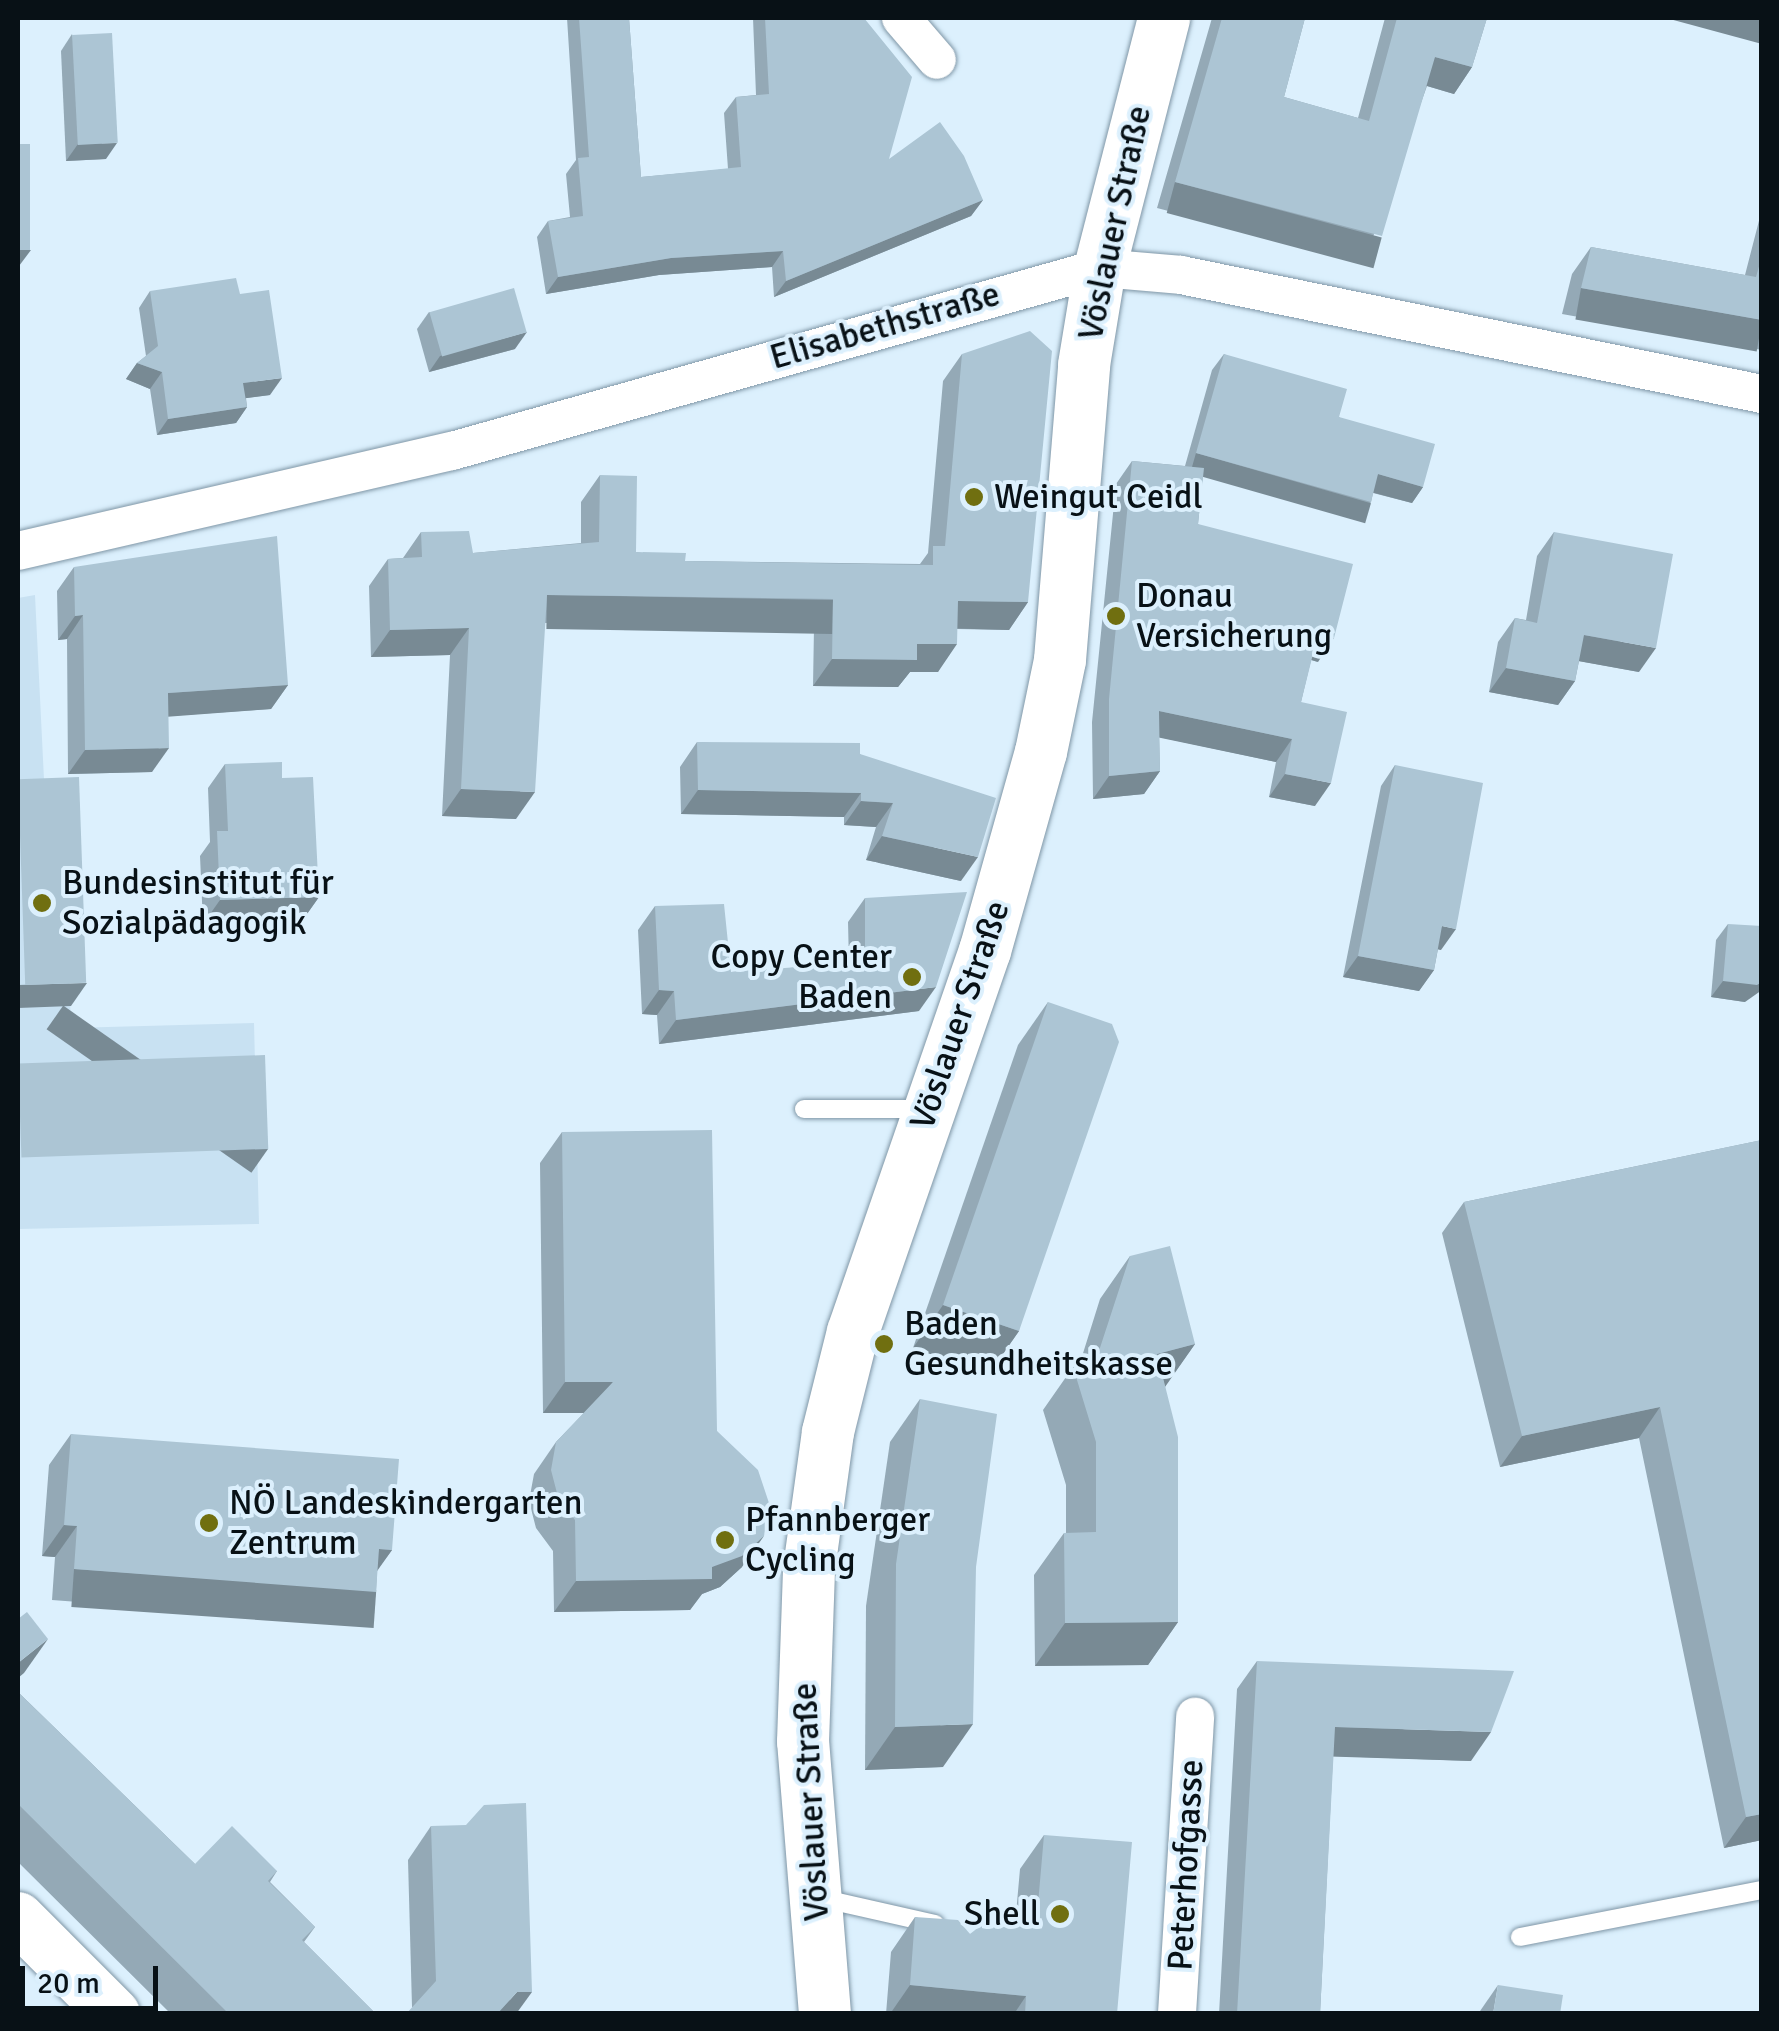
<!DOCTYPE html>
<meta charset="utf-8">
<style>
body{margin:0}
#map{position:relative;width:1779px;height:2031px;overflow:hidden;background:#dcf0fd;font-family:Signika,sans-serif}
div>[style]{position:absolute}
.built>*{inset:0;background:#c8e1f2}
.roads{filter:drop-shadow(0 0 2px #7f96a6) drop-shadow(0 0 2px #7f96a6)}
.lane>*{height:18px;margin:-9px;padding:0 9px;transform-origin:9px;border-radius:9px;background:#fff}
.street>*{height:38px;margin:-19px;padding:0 19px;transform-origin:19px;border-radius:19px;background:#fff}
.secondary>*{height:52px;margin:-26px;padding:0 26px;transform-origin:26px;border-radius:26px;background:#fff}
.wall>*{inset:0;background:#94a9b6}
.shaded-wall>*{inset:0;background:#788a94;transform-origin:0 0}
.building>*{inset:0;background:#acc5d4;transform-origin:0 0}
.dots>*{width:28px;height:28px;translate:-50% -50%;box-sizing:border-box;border:5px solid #dcf0fd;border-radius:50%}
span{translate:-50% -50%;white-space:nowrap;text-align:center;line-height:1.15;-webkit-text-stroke:8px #dcf0fd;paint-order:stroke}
.street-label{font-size:35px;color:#081116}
.poi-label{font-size:35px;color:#081116}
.left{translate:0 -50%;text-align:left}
.right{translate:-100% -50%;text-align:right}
.frame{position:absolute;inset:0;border:20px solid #081116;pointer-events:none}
.scale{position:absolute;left:20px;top:1966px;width:138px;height:45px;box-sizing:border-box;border:5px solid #081116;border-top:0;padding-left:12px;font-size:30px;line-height:35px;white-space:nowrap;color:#081116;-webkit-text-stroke:8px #dcf0fd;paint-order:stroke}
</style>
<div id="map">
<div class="built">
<i style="clip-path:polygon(35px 595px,45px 800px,63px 800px,71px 1028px,254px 1023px,259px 1224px,18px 1229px,18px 598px)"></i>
</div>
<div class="roads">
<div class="lane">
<i style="left:804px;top:1109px;width:120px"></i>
<i style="left:820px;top:1898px;width:118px;rotate:12.7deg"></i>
<i style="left:1520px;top:1937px;width:247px;rotate:-11deg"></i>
</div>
<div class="street">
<i style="left:901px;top:18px;width:55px;rotate:49.4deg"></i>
<i style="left:18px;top:551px;width:445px;rotate:-13deg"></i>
<i style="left:452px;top:451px;width:673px;rotate:-15.77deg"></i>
<i style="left:1100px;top:268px;width:81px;rotate:4.9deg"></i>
<i style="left:1181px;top:275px;width:593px;rotate:11.58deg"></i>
<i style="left:1177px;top:2014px;width:298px;rotate:-86.5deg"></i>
</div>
<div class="secondary">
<i style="left:18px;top:1918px;width:136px;rotate:45deg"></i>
<i style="left:825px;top:2014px;width:273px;rotate:-94.6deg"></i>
<i style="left:803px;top:1742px;width:173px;rotate:-88deg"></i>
<i style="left:809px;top:1569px;width:138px;rotate:-82.1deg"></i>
<i style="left:828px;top:1432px;width:103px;rotate:-76deg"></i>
<i style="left:853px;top:1332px;width:403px;rotate:-70.9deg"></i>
<i style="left:985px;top:951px;width:207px;rotate:-74.3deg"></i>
<i style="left:1041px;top:752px;width:94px;rotate:-78.3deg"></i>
<i style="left:1060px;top:660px;width:296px;rotate:-85.3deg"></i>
<i style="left:1084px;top:365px;width:98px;rotate:-80.6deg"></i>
<i style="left:1100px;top:268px;width:258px;rotate:-75.6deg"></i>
</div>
</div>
<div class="wall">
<i style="clip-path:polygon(567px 18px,629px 18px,641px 177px,728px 169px,724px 113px,736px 97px,756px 95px,753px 18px,864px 18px,889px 159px,983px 200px,971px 216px,774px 297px,772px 267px,659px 275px,546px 294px,537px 237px,548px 221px,570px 217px,566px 174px,576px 160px)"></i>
<i style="clip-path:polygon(1212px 18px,1305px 18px,1284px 97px,1358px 118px,1385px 18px,1487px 18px,1472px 67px,1454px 94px,1427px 86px,1364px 262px,1157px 208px)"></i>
<i style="clip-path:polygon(72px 34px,106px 159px,66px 161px,61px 51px)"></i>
<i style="clip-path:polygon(1762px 209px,1762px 350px,1562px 314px,1572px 274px,1591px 247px,1745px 275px)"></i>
<i style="clip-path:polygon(150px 291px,270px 395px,246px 398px,247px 407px,236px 423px,157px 435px,150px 389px,126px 379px,137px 363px,146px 356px,139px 308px)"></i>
<i style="clip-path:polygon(429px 312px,515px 349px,429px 372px,417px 329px)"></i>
<i style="clip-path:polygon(962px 354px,1028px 602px,1009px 630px,957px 629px,938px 672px,910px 672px,898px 687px,813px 686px,814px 627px,545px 623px,516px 819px,442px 816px,450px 655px,371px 657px,369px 586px,388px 559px,403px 558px,421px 532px,473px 553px,581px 543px,581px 502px,600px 475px,636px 552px,685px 561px,920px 564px,928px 553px,943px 381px)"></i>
<i style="clip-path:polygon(1224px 354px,1339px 417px,1423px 487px,1412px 503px,1373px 493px,1371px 502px,1359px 518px,1203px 475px,1198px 524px,1318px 662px,1311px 660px,1301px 702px,1315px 806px,1269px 797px,1276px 762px,1159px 737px,1160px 771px,1144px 794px,1093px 799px,1092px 722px,1116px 484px,1132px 461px,1185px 466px,1212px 370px)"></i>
<i style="clip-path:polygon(1554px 532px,1639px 672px,1579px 661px,1575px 681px,1558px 705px,1489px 692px,1498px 642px,1515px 618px,1526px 620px,1537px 556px)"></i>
<i style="clip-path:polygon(74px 567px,288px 685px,271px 709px,168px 716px,152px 772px,68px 774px,67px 639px,58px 640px,57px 591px)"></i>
<i style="clip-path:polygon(697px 742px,860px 754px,961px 881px,866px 860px,876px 827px,844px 825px,844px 817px,681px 814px,680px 767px)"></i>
<i style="clip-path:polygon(225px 764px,319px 897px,302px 921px,203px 924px,200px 856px,210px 842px,208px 788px)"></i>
<i style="clip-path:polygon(1395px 765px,1441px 950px,1438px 949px,1434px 970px,1419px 991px,1343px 977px,1381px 786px)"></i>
<i style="clip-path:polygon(865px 898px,919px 1011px,659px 1044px,657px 1015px,642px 1014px,638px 930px,655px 906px,731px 972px,849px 964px,848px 922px)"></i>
<i style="clip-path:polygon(1728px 924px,1745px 1002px,1711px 997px,1716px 940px)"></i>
<i style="clip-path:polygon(1048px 1002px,1019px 1331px,989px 1374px,913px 1348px,1018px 1045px)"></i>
<i style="clip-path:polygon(562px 1132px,717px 1431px,742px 1567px,720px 1587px,702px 1594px,690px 1610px,554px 1612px,553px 1551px,536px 1528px,529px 1501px,534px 1474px,556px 1442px,584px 1413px,543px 1413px,540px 1163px)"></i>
<i style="clip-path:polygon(1762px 1140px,1762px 1840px,1724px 1848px,1639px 1438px,1500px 1467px,1442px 1233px,1464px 1202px)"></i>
<i style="clip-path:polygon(1130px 1256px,1195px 1344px,1165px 1386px,1178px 1622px,1148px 1665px,1035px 1666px,1034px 1575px,1064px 1533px,1066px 1533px,1066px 1485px,1043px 1410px,1073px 1367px,1079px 1366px,1100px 1299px)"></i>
<i style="clip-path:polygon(920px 1399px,943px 1767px,865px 1770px,866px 1606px,890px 1442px)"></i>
<i style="clip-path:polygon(71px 1434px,392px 1550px,377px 1570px,376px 1592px,354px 1623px,52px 1600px,55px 1557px,42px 1556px,49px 1465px)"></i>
<i style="clip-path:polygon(1257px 1661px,1471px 1761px,1333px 1756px,1320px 2014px,1219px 2014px,1237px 1689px)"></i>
<i style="clip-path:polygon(18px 1692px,195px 1864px,277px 1871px,270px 1882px,315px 1927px,304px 1942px,376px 2014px,171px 2014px,18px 1862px)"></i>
<i style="clip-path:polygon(431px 1826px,516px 2014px,412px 2007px,408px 1860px)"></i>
<i style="clip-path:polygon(1044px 1835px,1117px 2014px,886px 2014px,891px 1952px,915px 1917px,970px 1934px,1015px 1925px,1020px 1869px)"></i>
<i style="clip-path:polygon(1498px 1985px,1493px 2014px,1478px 2014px)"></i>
</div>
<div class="shaded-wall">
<i style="clip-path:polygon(1666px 18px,1762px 18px,1762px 44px)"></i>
<i style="clip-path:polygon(1435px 57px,1472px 67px,1454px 94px,1417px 83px)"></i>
<i style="clip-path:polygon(117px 143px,106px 159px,66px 161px,78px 144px)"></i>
<i style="left:1175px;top:182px;width:214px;height:32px;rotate:15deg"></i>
<i style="clip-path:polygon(983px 200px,971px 216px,774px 297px,786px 281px)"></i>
<i style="clip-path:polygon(18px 250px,31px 250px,19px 266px,18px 266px)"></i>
<i style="clip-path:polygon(783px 251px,772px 267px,659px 275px,546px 294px,558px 277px,671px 258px)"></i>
<i style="left:1581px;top:288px;width:184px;height:32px;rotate:10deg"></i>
<i style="clip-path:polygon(527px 332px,515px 349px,429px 372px,440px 356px)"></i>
<i style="clip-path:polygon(137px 363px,162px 372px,150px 389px,126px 379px)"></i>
<i style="clip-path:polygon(282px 378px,270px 395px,232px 400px,243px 383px)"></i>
<i style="clip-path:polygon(247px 407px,236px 423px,157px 435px,168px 419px)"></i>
<i style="left:1196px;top:453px;width:182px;height:21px;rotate:16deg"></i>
<i style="clip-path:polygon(1378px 474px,1423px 487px,1412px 503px,1367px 491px)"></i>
<i style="left:547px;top:595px;width:286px;height:34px;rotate:1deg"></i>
<i style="clip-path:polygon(958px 601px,1028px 602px,1009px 630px,939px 628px)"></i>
<i style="clip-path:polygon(83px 615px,67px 639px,58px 640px,75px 616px)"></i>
<i style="clip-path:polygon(469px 628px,450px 655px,371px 657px,390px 630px)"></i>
<i style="clip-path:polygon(1318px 634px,1334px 638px,1318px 662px,1302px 657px)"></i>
<i style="clip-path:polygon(1584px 635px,1656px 648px,1639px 672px,1567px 659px)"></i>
<i style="clip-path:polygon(917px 644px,957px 644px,938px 672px,910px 672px,898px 687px,813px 686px,832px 659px)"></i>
<i style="clip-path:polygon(1506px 668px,1575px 681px,1558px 705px,1489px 692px)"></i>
<i style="clip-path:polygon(288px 685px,271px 709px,151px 718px,168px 693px)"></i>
<i style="clip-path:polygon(1159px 711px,1292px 739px,1276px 762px,1142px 734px)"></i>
<i style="clip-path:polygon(169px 748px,152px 772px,68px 774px,85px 750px)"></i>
<i style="clip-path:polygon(1160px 771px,1144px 794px,1093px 799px,1109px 776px)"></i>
<i style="clip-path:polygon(1285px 774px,1331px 783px,1315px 806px,1269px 797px)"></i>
<i style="clip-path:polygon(461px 789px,535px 792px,516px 819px,442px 816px)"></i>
<i style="clip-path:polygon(698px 790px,861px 793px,844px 817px,681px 814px)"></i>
<i style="clip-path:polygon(861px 801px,893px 803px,876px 827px,844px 825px)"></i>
<i style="clip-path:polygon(882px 836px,978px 857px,961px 881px,866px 860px)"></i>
<i style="clip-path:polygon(319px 897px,302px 921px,203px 924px,220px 900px)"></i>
<i style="clip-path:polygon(1442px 926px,1456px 929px,1441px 950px,1427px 947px)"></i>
<i style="clip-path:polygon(1358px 956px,1434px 970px,1419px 991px,1343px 977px)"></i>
<i style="clip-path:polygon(1723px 981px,1762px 982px,1762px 990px,1745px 1002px,1711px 997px)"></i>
<i style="clip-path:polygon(87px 983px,71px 1006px,18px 1008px,18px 985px)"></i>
<i style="clip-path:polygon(936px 987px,919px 1011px,659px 1044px,676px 1020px)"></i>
<i style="clip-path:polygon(659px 990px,674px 991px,657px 1015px,642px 1014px)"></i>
<i style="left:268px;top:1149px;width:29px;height:250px;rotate:125deg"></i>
<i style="clip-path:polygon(943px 1305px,1019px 1331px,989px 1374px,913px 1348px)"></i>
<i style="clip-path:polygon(1195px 1344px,1165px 1387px,1157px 1354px)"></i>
<i style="clip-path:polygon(565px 1382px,613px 1382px,591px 1413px,543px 1413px)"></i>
<i style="clip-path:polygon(1660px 1407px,1639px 1438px,1500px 1467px,1522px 1436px)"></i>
<i style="clip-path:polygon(64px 1525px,77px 1526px,55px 1557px,42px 1556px)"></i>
<i style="clip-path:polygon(764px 1536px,742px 1567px,720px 1587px,702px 1594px,690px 1610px,554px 1612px,576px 1581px,712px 1567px)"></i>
<i style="clip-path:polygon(379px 1549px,392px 1550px,370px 1581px)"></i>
<i style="left:74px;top:1569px;width:303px;height:38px;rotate:4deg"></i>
<i style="clip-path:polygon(1178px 1622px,1148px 1665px,1035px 1666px,1065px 1623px)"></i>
<i style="clip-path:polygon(48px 1639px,24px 1673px,18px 1678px,18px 1663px)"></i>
<i style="clip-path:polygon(973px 1724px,943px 1767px,865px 1770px,895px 1727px)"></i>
<i style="clip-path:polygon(1335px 1727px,1491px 1732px,1471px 1761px,1315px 1756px)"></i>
<i style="clip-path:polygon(1762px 1814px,1762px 1840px,1724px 1848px,1746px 1817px)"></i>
<i style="clip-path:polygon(910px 1985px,1026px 1996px,1014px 2014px,890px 2014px)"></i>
<i style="clip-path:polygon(517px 1992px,532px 1992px,516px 2014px,497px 2014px)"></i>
</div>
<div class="building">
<i style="clip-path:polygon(579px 18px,629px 18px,641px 177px,741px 167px,736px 97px,769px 94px,765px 18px,864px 18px,912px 77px,889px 159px,940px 122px,964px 156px,983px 200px,786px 281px,783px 251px,671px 258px,558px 277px,548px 221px,583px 216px,578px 158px,589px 157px)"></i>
<i style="clip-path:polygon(1222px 18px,1305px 18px,1284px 97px,1369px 121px,1397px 18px,1487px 18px,1472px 67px,1435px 57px,1382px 236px,1175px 182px)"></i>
<i style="left:112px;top:33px;width:110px;height:40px;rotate:87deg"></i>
<i style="left:18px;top:144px;width:12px;height:106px"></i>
<i style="clip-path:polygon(1591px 247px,1756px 277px,1762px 256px,1762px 320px,1581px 288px)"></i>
<i style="clip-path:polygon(236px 278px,240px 294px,269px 290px,282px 378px,243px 383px,247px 407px,168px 419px,162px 372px,137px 363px,158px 346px,150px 291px)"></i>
<i style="left:514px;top:288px;width:46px;height:88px;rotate:74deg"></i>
<i style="clip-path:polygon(1030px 331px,1052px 351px,1028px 602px,958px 601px,957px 644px,917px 644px,917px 660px,832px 659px,833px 599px,547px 595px,535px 792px,461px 789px,469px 628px,390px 630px,388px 559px,422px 557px,421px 532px,469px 531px,473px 553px,599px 542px,600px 475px,637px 476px,636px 552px,686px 553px,685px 561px,933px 565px,933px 546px,945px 546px,962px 354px)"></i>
<i style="clip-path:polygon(1224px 354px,1347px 389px,1339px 417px,1435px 444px,1423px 487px,1378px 474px,1371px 502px,1196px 453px)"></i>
<i style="clip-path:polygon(1132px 461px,1204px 468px,1198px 524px,1353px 564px,1334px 638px,1318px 634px,1301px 702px,1347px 712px,1331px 783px,1285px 774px,1292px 739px,1159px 711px,1160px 771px,1109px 776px,1109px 699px)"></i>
<i style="clip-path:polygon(1554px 532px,1673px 554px,1656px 648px,1584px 635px,1575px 681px,1506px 668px,1515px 618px,1537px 623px)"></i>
<i style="clip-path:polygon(277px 536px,288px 685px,168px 693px,169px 748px,85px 750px,83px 615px,75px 616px,74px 567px)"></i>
<i style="clip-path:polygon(697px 742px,860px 743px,860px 754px,996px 798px,978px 857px,882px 836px,893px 803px,861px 801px,861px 793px,698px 790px)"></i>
<i style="clip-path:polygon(282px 762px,282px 778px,313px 777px,319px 897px,220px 900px,217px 831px,228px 831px,225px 764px)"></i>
<i style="clip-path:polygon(1395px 765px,1483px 783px,1456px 929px,1442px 926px,1434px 970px,1358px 956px)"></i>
<i style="left:79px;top:777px;width:206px;height:61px;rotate:88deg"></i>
<i style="clip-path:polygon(967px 892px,936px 987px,676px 1020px,674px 991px,659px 990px,655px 906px,724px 904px,731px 972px,865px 962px,865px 898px)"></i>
<i style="clip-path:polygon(1728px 924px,1762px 926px,1762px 982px,1757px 985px,1723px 981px)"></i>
<i style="clip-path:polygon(1048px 1002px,1112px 1024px,1119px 1042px,1019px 1331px,943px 1305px)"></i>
<i style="left:265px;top:1055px;width:94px;height:247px;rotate:88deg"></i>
<i style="clip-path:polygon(712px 1130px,717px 1431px,758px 1470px,770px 1506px,764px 1536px,742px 1556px,712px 1567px,712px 1579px,576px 1581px,575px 1520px,558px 1497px,551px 1470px,556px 1442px,613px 1382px,565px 1382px,562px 1132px)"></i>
<i style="clip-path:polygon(1762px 1140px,1762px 1814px,1746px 1817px,1660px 1407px,1522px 1436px,1464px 1202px)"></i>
<i style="clip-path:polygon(1170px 1246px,1195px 1344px,1157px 1354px,1178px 1437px,1178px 1622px,1065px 1623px,1064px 1533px,1096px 1532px,1096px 1442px,1073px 1367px,1096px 1360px,1130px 1256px)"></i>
<i style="clip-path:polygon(920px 1399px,997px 1414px,976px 1567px,973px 1724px,895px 1727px,896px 1564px)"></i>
<i style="clip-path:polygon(71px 1434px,399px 1459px,392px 1550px,379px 1549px,376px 1592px,74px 1569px,77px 1526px,64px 1525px)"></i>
<i style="clip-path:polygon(27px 1612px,48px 1639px,18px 1663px,18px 1619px)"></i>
<i style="clip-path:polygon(1257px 1661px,1514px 1671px,1491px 1732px,1335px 1727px,1320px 2014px,1237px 2014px)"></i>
<i style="clip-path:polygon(18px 1692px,195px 1864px,232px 1826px,277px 1871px,268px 1881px,315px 1927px,302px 1940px,376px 2014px,229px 2014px,18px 1804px)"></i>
<i style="clip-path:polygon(526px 1803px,532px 1992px,517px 1992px,497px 2014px,406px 2014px,436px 1981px,431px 1826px,466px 1825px,484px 1805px)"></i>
<i style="clip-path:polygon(1044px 1835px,1132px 1842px,1117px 2014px,1025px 2014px,1026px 1996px,910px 1985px,915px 1917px,958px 1920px,970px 1934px,984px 1923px,1036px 1927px)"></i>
<i style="clip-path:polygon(1498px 1985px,1563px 1995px,1560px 2014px,1493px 2014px)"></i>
<i style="clip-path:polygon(18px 2005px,26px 2014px,18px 2014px)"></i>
</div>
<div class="dots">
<i style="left:974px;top:497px;background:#706f10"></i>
<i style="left:1116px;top:616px;background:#706f10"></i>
<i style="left:42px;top:903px;background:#706f10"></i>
<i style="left:912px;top:977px;background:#706f10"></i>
<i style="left:884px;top:1344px;background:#706f10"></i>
<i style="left:209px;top:1523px;background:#706f10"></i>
<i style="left:725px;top:1540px;background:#706f10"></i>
<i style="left:1060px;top:1914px;background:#706f10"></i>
</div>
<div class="street-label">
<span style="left:1115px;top:223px;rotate:-78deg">Vöslauer Straße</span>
<span style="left:885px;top:326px;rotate:-16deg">Elisabethstraße</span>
<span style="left:960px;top:1015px;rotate:-71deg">Vöslauer Straße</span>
<span style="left:811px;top:1802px;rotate:-93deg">Vöslauer Straße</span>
<span style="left:1186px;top:1865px;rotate:-87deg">Peterhofgasse</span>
</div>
<div class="poi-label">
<span class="left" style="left:994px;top:497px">Weingut Ceidl</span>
<span class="left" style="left:1136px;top:616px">Donau<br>Versicherung</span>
<span class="left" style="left:62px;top:903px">Bundesinstitut für<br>Sozialpädagogik</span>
<span class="right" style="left:892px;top:977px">Copy Center<br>Baden</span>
<span class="left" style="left:904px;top:1344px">Baden<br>Gesundheitskasse</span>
<span class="left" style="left:229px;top:1523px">NÖ Landeskindergarten<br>Zentrum</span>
<span class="left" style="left:745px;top:1540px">Pfannberger<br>Cycling</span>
<span class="right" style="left:1040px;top:1914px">Shell</span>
</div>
<div class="frame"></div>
<div class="scale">20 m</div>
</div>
